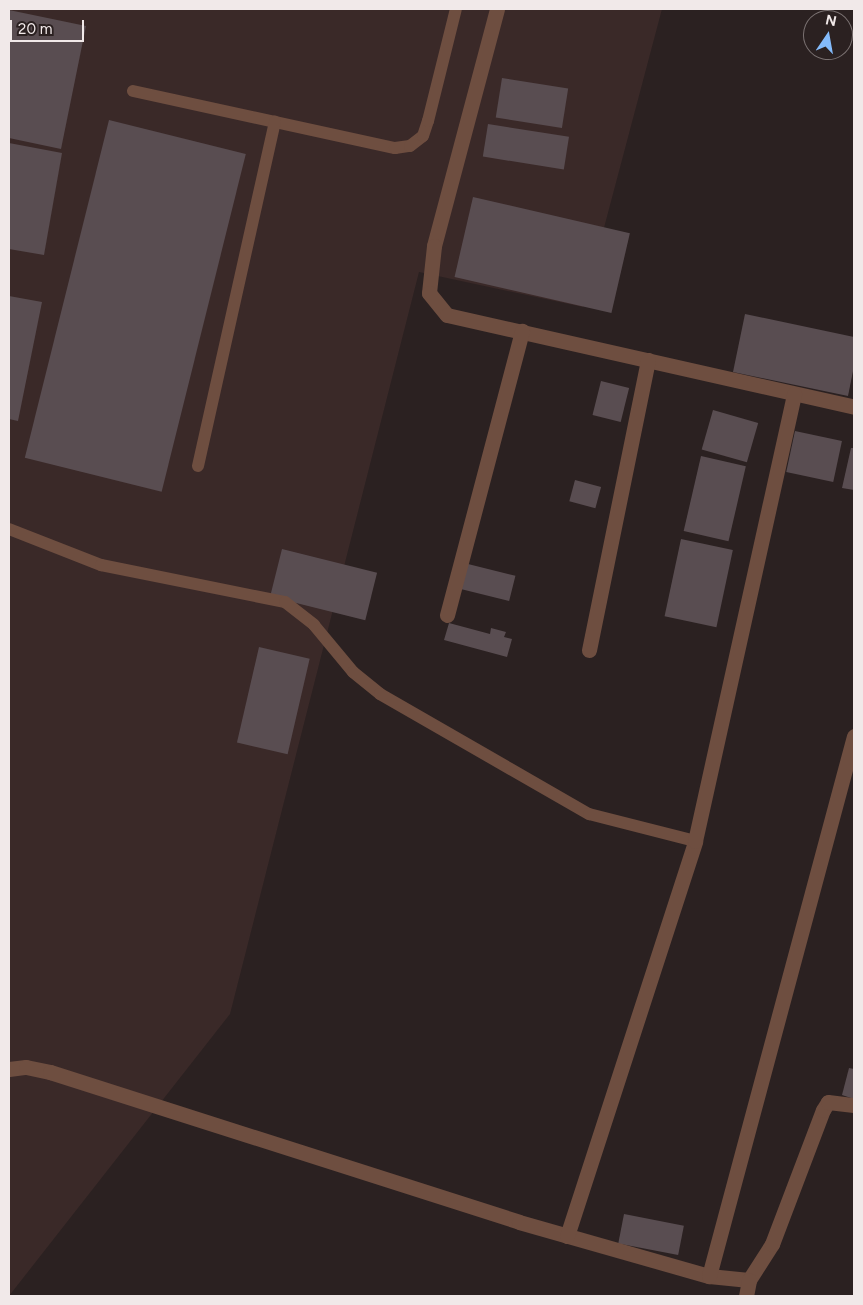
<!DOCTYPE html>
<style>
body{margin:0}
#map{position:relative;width:863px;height:1305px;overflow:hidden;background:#2b2121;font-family:Figtree,sans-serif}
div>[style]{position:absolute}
.built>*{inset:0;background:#3a2928}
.building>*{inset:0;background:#594d51;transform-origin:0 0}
.lane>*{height:12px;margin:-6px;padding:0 6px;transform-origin:6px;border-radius:6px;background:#6e4e40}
.street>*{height:15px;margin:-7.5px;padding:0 7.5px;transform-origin:7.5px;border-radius:7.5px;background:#6e4e40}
span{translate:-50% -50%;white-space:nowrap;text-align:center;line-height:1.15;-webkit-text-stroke:4px #2b2121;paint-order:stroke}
.frame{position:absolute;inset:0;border:10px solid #f1e9e9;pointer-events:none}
.north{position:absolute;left:803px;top:10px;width:50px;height:50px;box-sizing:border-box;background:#2b2121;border:1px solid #7a7171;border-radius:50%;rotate:12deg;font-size:14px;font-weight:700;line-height:20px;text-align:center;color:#f1e9e9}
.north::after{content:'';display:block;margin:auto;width:18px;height:22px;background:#84bbfb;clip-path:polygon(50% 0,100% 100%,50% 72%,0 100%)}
.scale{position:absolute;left:10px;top:20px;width:74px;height:22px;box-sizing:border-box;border:2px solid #f1e9e9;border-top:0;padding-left:6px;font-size:15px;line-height:18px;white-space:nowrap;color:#f1e9e9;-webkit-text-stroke:4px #2b2121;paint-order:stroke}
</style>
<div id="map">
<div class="built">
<i style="clip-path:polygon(9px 9px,662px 9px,583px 307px,419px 272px,230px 1014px,9px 1296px)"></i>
</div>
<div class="building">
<i style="clip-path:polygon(9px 10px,86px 26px,61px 149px,9px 138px)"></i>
<i style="left:502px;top:78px;width:67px;height:40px;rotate:9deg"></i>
<i style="left:109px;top:120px;width:141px;height:348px;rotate:14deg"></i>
<i style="left:488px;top:124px;width:82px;height:33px;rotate:9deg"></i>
<i style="clip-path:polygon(9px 143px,62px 153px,44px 255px,9px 249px)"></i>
<i style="left:473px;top:197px;width:161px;height:82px;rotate:13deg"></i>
<i style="clip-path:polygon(9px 296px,42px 302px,18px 421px,9px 419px)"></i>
<i style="clip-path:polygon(745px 314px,854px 337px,854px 366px,848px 396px,733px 372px)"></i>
<i style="left:601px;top:381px;width:29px;height:35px;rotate:14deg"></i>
<i style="left:713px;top:410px;width:47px;height:41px;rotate:16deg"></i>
<i style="left:795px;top:431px;width:48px;height:42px;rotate:12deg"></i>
<i style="clip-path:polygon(851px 448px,854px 448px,854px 490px,842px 488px)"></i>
<i style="left:701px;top:456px;width:46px;height:77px;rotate:13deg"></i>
<i style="left:575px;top:480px;width:27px;height:22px;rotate:15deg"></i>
<i style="left:681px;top:539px;width:53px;height:79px;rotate:12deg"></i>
<i style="left:282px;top:549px;width:98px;height:49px;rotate:14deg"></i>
<i style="left:464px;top:563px;width:53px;height:26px;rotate:14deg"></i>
<i style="clip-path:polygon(449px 623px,490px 634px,491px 628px,506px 632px,504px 637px,512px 639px,507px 657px,444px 640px)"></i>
<i style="left:259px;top:647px;width:52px;height:98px;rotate:13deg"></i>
<i style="clip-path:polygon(849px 1068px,854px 1069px,854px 1099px,842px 1095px)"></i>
<i style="left:624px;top:1214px;width:61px;height:30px;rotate:11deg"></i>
</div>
<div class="lane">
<i style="left:133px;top:91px;width:268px;rotate:12.3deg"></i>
<i style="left:395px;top:148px;width:15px;rotate:-8deg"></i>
<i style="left:410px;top:146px;width:16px;rotate:-38deg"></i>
<i style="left:423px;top:136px;width:16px;rotate:-72deg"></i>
<i style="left:428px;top:121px;width:115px;rotate:-76deg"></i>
<i style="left:198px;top:466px;width:353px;rotate:-77.4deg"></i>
<i style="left:9px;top:529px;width:99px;rotate:21.4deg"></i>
<i style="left:101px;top:565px;width:188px;rotate:11.4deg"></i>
<i style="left:285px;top:602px;width:37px;rotate:38deg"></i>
<i style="left:314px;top:625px;width:61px;rotate:50.3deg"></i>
<i style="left:353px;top:672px;width:35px;rotate:39deg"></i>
<i style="left:380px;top:694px;width:241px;rotate:29.9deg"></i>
<i style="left:589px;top:814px;width:109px;rotate:14.3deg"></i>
</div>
<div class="street">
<i style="left:497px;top:9px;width:245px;rotate:104.9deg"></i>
<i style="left:434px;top:246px;width:47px;rotate:96.1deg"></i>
<i style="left:429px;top:293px;width:28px;rotate:51deg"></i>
<i style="left:447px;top:315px;width:417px;rotate:12.7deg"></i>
<i style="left:447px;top:615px;width:294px;rotate:-75.2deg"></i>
<i style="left:589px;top:650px;width:296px;rotate:-78.5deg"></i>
<i style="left:9px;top:1069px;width:17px;rotate:-7deg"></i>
<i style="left:26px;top:1067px;width:25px;rotate:12deg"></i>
<i style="left:50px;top:1072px;width:492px;rotate:17.7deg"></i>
<i style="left:519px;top:1222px;width:198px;rotate:15.9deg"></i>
<i style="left:709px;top:1276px;width:40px;rotate:5.7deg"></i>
<i style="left:749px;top:1280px;width:43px;rotate:-57.4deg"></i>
<i style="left:772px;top:1244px;width:143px;rotate:-69.2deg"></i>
<i style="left:823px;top:1110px;width:9px;rotate:-58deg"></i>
<i style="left:828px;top:1102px;width:26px;rotate:7deg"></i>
<i style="left:567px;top:1236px;width:415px;rotate:-72deg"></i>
<i style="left:695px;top:841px;width:458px;rotate:-77.5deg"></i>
<i style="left:709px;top:1276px;width:559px;rotate:-74.97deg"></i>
<i style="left:746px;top:1296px;width:16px;rotate:-79deg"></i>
</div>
<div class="frame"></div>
<div class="north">N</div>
<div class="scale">20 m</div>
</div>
